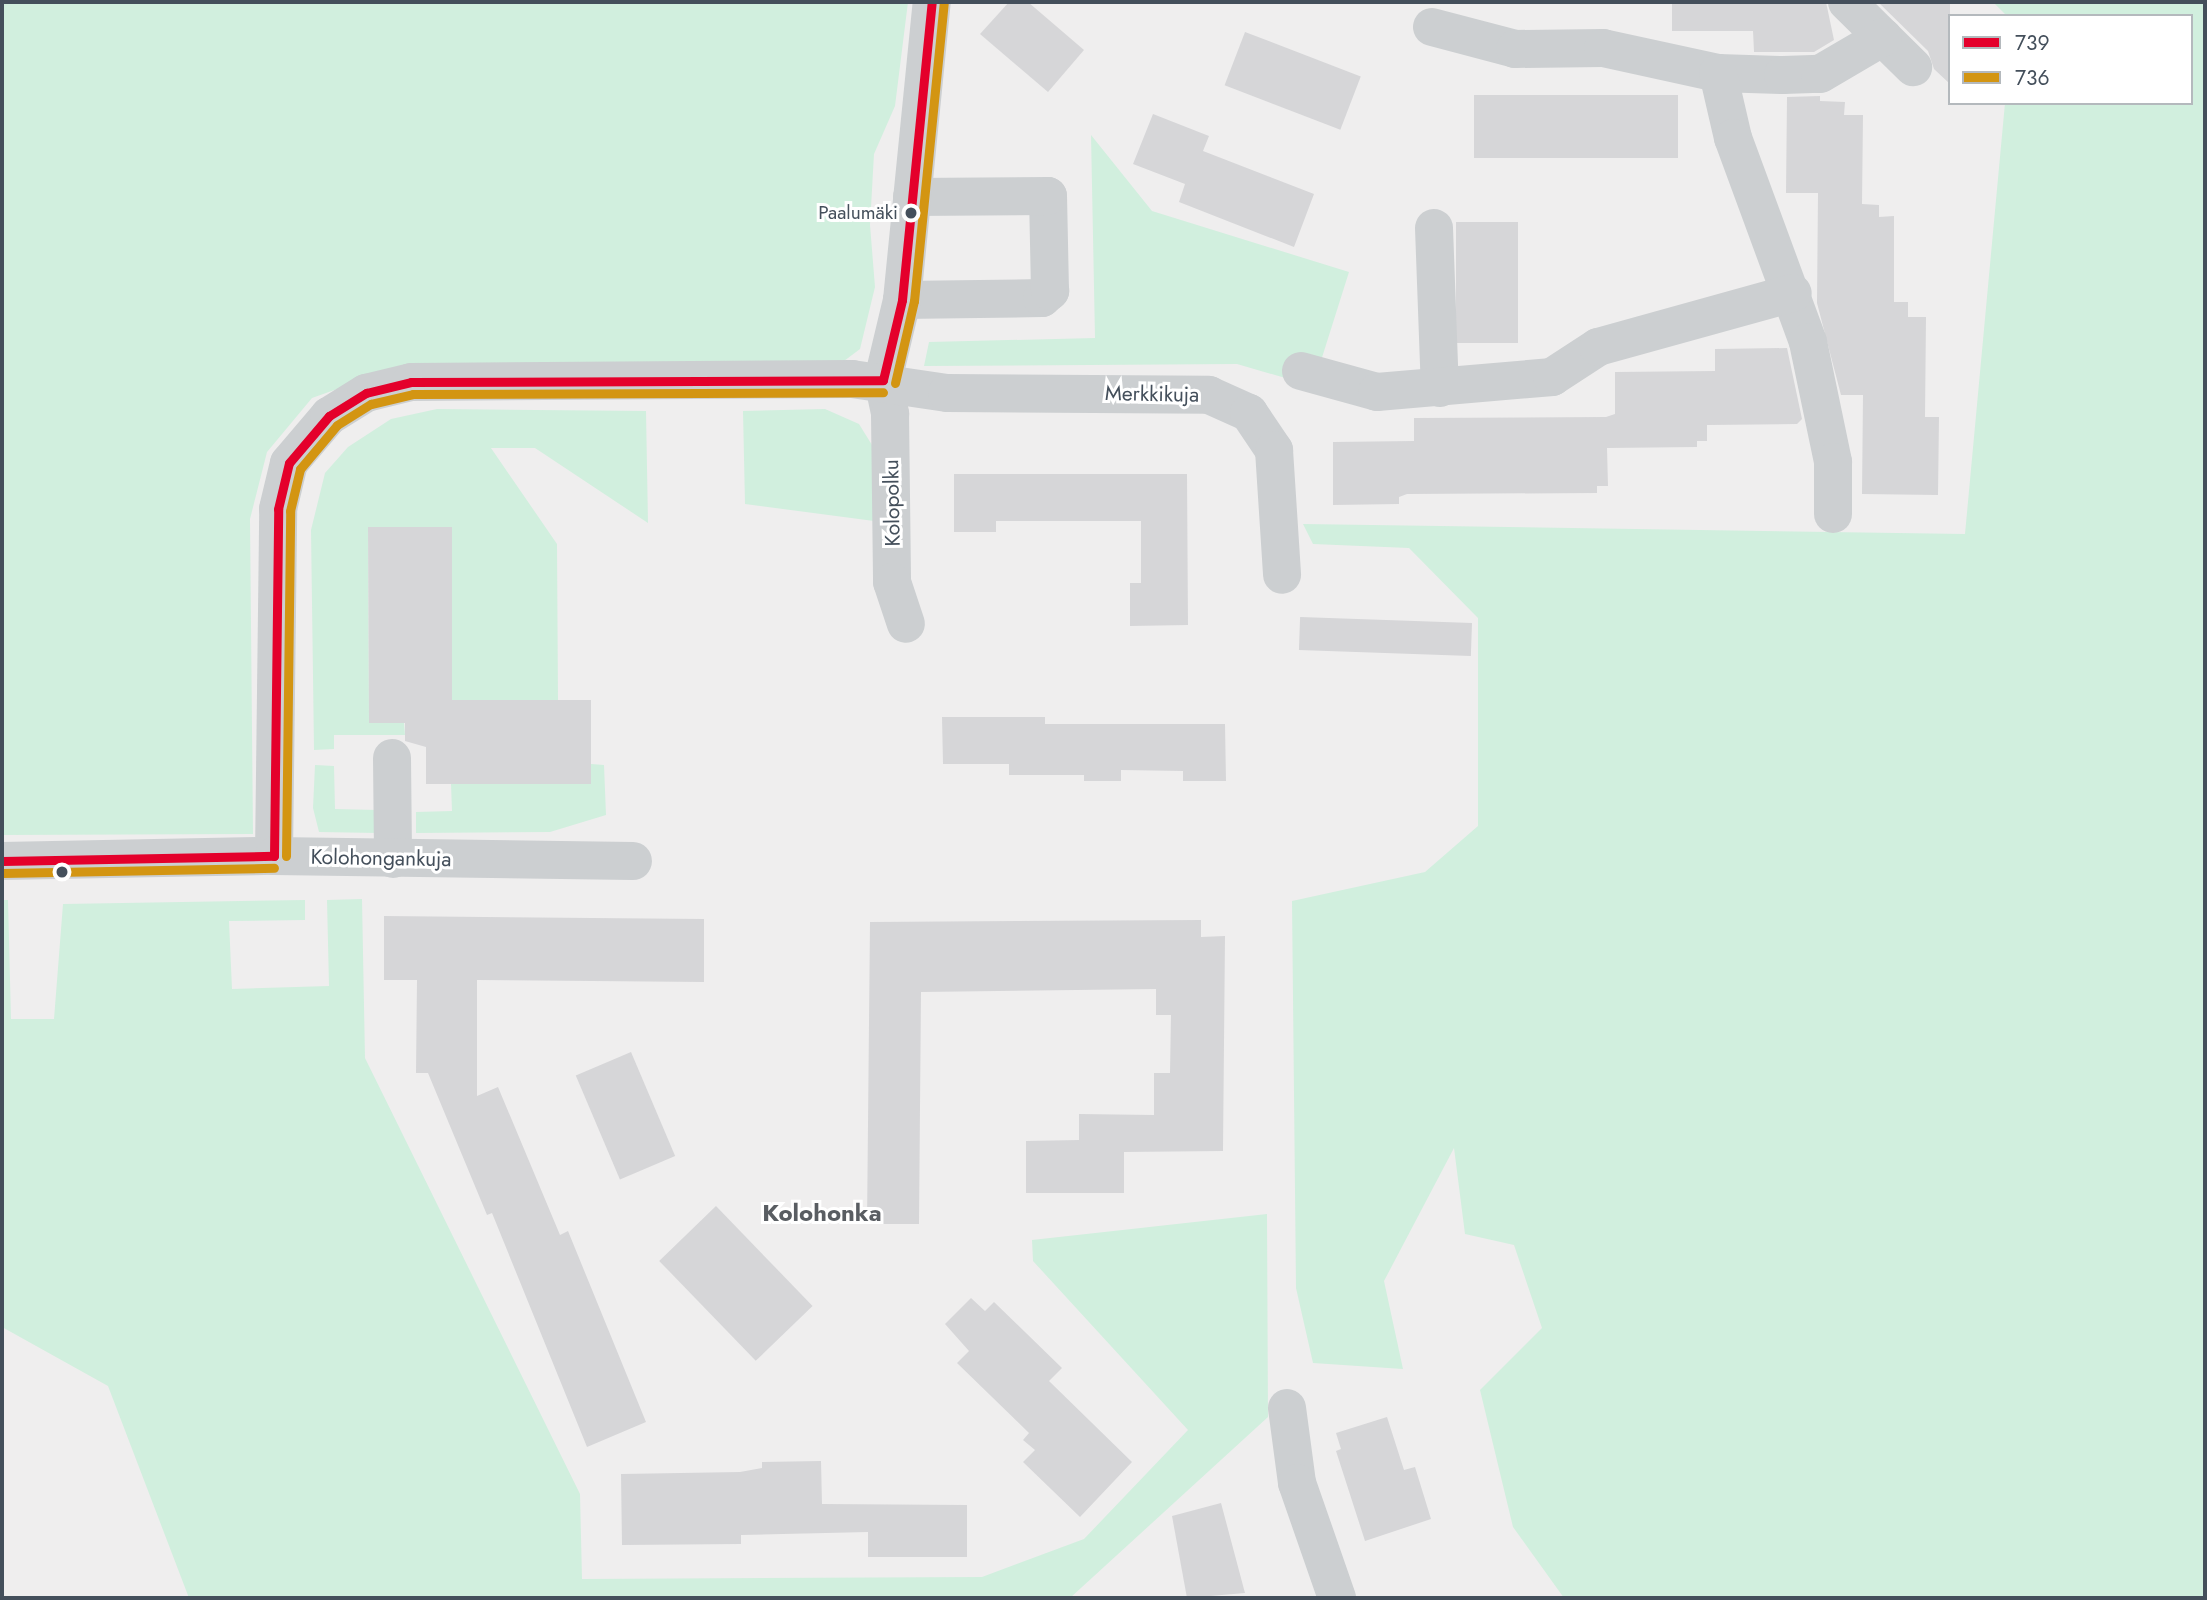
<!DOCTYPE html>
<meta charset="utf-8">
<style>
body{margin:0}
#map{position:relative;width:2207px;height:1600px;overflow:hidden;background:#efeeee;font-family:Jost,sans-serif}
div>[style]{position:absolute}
.green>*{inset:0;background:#d1efde}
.building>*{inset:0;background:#d6d6d8;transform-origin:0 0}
.minor>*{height:38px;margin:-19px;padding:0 19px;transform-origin:19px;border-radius:19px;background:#cccfd1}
.bus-1>*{height:9px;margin:-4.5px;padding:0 4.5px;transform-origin:4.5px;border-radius:4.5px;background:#e4002b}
.bus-2>*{height:9px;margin:-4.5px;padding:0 4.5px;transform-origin:4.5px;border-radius:4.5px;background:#d39512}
.dots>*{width:19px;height:19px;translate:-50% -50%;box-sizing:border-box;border:4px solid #fff;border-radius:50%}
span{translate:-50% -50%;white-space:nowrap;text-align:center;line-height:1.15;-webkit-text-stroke:6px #fff;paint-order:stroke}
.bus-label{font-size:19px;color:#444f5b}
.right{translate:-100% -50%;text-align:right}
.street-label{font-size:21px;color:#444f5b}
.quarter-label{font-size:24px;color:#595d62;font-weight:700}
.frame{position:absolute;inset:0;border:4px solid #444f5b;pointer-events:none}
.legend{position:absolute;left:1948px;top:14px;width:245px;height:91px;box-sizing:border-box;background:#fff;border:2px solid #b4b9bd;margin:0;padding:9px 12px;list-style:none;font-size:21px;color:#444f5b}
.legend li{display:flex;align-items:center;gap:14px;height:35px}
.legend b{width:35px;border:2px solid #b4b9bd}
</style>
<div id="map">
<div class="green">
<i style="clip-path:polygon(2px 2px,908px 2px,895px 106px,874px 154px,870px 225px,875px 287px,860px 349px,844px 361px,396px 368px,312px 398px,267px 452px,250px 519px,253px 834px,2px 835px)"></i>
<i style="clip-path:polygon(1993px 2px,2205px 2px,2205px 1598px,1564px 1598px,1513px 1527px,1480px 1390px,1542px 1328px,1514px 1245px,1465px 1234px,1454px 1148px,1384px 1281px,1403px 1369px,1313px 1363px,1296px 1288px,1292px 901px,1425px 872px,1478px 826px,1478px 618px,1409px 548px,1313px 544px,1303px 524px,1965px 534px,2005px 103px,2191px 103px,2191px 16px,2007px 16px)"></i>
<i style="clip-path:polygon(1091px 135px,1152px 211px,1349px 272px,1313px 386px,1237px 364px,924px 366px,929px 342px,1095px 338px)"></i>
<i style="clip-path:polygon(437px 409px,646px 411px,648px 523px,535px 448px,491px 448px,557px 544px,558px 700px,452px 700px,452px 527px,368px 527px,369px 722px,404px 723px,405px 735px,334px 735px,334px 749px,314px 750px,311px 530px,325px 473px,348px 447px,391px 419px)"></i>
<i style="clip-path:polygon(825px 409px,859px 424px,872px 445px,874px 521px,745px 504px,743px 411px)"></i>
<i style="clip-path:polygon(591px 764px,604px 765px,606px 815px,550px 832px,416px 833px,416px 812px,452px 811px,451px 784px,591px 784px)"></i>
<i style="clip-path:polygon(315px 765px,334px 766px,335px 809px,378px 810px,378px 833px,319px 832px,313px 808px)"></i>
<i style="clip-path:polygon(362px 899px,365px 1058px,580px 1494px,582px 1579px,982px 1577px,1084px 1539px,1188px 1430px,1033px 1261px,1032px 1240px,1267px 1214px,1268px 1417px,1070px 1598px,189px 1598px,108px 1386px,2px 1327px,2px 900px,8px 900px,11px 1019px,54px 1019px,63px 904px,305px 900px,305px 920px,229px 921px,232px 989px,329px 986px,327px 900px)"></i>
</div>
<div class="building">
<i style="clip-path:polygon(1009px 2px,1028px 2px,1084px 50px,1048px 92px,980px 34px)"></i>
<i style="clip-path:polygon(1672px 2px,1826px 2px,1834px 40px,1814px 52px,1754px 52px,1753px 31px,1672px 31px)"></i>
<i style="clip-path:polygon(1878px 2px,1950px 2px,1950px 84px,1934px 69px,1928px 51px)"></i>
<i style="left:1245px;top:32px;width:124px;height:57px;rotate:21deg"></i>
<i style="left:1678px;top:95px;width:63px;height:204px;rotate:90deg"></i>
<i style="clip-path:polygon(1820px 96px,1820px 101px,1845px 102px,1844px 115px,1863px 115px,1862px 204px,1879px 205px,1879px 217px,1894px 216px,1894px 302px,1908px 302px,1908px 317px,1926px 317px,1925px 417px,1939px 417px,1938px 495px,1862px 494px,1863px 395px,1841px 395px,1817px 303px,1818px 193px,1786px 193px,1787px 97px)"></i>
<i style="clip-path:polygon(1153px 114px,1209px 136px,1203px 151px,1314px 194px,1294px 247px,1179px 202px,1185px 184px,1133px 164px)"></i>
<i style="left:1456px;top:222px;width:62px;height:121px"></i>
<i style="clip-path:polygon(1787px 348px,1802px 419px,1797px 424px,1707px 425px,1707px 441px,1697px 441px,1697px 447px,1607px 448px,1608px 486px,1597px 486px,1597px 493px,1407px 494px,1399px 497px,1399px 504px,1333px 505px,1333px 442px,1414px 441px,1414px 418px,1606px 417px,1615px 414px,1615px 372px,1715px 371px,1715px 349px)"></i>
<i style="clip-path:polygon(954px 474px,1187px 474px,1188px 625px,1130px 626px,1130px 583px,1141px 583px,1141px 521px,996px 521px,996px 532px,954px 532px)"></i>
<i style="clip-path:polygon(368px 527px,452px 527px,452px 700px,591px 700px,591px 784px,426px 784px,426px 747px,405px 741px,405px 723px,369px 723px)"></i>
<i style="left:1472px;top:623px;width:33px;height:172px;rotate:92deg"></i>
<i style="clip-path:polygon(942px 717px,1045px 717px,1045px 724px,1225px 724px,1226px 781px,1183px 781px,1183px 771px,1121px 770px,1121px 781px,1084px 781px,1084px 775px,1009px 775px,1009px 764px,943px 764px)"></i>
<i style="clip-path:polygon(384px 916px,704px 919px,704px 982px,477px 980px,477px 1096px,498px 1087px,560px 1235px,568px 1231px,646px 1422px,587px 1447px,492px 1213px,487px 1215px,428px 1073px,416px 1073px,417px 980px,384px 980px)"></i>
<i style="clip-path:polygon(1201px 920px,1201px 937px,1225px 936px,1223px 1151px,1124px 1152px,1124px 1193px,1026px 1193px,1026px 1141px,1079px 1140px,1079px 1114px,1154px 1115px,1154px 1073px,1170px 1073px,1171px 1015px,1156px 1015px,1156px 989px,921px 992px,919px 1224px,867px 1224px,870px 922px)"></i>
<i style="left:631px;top:1052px;width:113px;height:60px;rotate:67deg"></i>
<i style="left:716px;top:1206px;width:139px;height:79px;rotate:46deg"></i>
<i style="clip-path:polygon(971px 1298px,985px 1311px,994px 1302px,1062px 1368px,1049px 1381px,1132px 1462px,1080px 1517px,1023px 1462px,1035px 1450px,1023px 1440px,1029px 1433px,957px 1363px,969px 1351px,945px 1324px)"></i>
<i style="clip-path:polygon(1387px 1417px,1404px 1470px,1415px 1467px,1431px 1519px,1365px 1541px,1336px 1451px,1341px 1449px,1336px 1433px)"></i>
<i style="clip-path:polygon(821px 1461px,822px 1504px,967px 1505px,967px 1557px,868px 1557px,868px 1532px,741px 1535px,741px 1544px,622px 1545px,621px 1474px,740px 1472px,762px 1468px,762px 1462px)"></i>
<i style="clip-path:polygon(1221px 1503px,1245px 1593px,1187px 1598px,1172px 1516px)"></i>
</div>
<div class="minor">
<i style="left:1847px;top:2px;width:93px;rotate:44.6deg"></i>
<i style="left:1432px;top:27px;width:86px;rotate:14.8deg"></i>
<i style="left:1515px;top:49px;width:88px;rotate:-0.7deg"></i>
<i style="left:1603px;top:48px;width:118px;rotate:12.3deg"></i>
<i style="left:1718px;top:73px;width:65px;rotate:1.8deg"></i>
<i style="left:1783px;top:75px;width:37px;rotate:-2deg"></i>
<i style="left:1820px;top:74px;width:73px;rotate:-30.4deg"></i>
<i style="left:1718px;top:73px;width:67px;rotate:77deg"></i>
<i style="left:1733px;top:138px;width:217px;rotate:69.8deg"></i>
<i style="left:1808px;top:342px;width:123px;rotate:78.2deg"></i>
<i style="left:1833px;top:462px;width:52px;rotate:90deg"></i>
<i style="left:1434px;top:228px;width:160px;rotate:87.9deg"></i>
<i style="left:902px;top:300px;width:140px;rotate:-0.8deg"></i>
<i style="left:1042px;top:298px;width:11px;rotate:-41deg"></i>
<i style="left:1050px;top:291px;width:95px;rotate:-91.2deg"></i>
<i style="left:1048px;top:196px;width:136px;rotate:179.6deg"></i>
<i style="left:1301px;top:371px;width:79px;rotate:15.4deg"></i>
<i style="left:1377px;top:392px;width:176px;rotate:-4.9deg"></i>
<i style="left:1552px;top:377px;width:55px;rotate:-33.1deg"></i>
<i style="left:1598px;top:347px;width:202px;rotate:-15.5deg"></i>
<i style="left:883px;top:380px;width:82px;rotate:-76.6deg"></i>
<i style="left:902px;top:300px;width:300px;rotate:-84.3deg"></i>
<i style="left:883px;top:380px;width:35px;rotate:78deg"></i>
<i style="left:890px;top:414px;width:168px;rotate:89.3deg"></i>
<i style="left:892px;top:582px;width:44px;rotate:71.6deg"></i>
<i style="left:392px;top:758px;width:101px;rotate:89.4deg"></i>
<i style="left:274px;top:856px;width:347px;rotate:-89.3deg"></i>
<i style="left:278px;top:509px;width:47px;rotate:-76.6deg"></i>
<i style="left:289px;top:463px;width:62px;rotate:-49.6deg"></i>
<i style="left:329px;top:416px;width:44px;rotate:-31.9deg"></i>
<i style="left:366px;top:393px;width:46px;rotate:-13.7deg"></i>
<i style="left:411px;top:382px;width:441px;rotate:-0.4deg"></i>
<i style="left:852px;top:379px;width:96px;rotate:8.4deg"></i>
<i style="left:947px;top:393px;width:262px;rotate:0.4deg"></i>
<i style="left:1209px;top:395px;width:44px;rotate:24.2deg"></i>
<i style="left:1249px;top:413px;width:45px;rotate:56deg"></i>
<i style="left:1274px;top:450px;width:125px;rotate:86.3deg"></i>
<i style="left:2px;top:861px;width:272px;rotate:-1.1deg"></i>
<i style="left:274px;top:856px;width:359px;rotate:0.8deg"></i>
<i style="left:1287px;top:1408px;width:76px;rotate:82.4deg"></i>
<i style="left:1297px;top:1483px;width:122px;rotate:70.8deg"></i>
</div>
<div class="bus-1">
<i style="left:883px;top:380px;width:82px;rotate:-76.6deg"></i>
<i style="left:902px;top:300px;width:300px;rotate:-84.3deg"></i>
<i style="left:274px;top:856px;width:347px;rotate:-89.3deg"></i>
<i style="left:278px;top:509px;width:47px;rotate:-76.6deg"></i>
<i style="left:289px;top:463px;width:62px;rotate:-49.6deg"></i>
<i style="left:329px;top:416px;width:44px;rotate:-31.9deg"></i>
<i style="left:366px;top:393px;width:46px;rotate:-13.7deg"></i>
<i style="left:411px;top:382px;width:472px;rotate:-0.2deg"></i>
<i style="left:2px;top:861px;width:272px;rotate:-1.1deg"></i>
</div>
<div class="bus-2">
<i style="left:895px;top:383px;width:84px;rotate:-77deg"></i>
<i style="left:914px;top:301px;width:300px;rotate:-84.3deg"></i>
<i style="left:286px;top:856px;width:345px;rotate:-89.3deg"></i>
<i style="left:290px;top:511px;width:43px;rotate:-76.6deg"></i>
<i style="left:300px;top:469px;width:57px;rotate:-49.9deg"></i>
<i style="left:337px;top:425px;width:40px;rotate:-32deg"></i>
<i style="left:371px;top:404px;width:43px;rotate:-13.4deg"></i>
<i style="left:413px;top:394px;width:470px;rotate:-0.2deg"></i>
<i style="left:2px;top:873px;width:272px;rotate:-1.1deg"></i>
</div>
<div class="dots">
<i style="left:911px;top:213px;background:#444f5b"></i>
<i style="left:62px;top:872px;background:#444f5b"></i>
</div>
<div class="bus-label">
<span class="right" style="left:898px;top:213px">Paalumäki</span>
</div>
<div class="street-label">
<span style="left:1152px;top:394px;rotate:1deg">Merkkikuja</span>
<span style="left:892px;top:503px;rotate:-91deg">Kolopolku</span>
<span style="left:381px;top:858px;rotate:1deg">Kolohongankuja</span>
</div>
<div class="quarter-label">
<span style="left:822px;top:1213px">Kolohonka</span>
</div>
<div class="frame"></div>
<ul class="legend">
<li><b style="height:9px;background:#e4002b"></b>739</li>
<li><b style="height:9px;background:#d39512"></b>736</li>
</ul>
</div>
